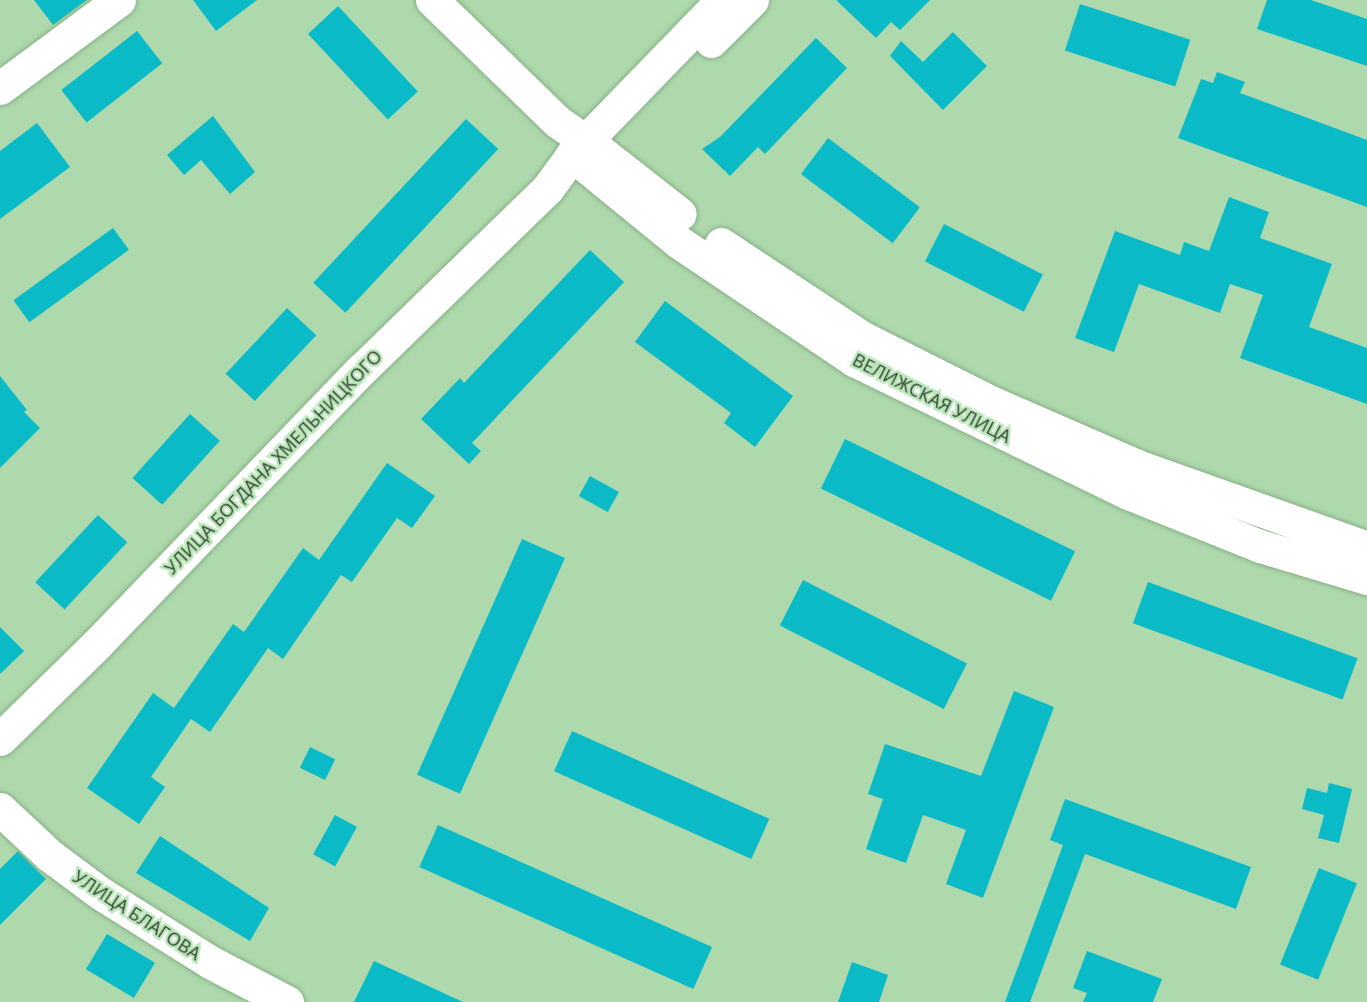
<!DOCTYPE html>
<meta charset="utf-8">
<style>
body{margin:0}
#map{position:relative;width:1367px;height:1002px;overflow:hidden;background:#aed9ad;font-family:"Open Sans",sans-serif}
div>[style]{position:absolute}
.building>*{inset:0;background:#0abac7;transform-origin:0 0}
.roads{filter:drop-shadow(0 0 2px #87b085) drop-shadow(0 0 2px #87b085)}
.minor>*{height:33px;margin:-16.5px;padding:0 16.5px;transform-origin:16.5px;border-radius:16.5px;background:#fff}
.major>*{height:33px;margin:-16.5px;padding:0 16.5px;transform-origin:16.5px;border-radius:16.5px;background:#fff}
span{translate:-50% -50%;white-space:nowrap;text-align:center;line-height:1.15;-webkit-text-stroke:5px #bbe6ba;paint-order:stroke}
.street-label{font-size:18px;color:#314230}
</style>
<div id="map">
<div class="building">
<i style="clip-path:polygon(34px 0,87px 0,53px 25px)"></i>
<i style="clip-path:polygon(193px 0,257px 0,216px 31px)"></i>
<i style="clip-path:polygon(836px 0,930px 0,900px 30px,891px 22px,876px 38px)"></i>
<i style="clip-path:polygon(1267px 0,1311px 0,1367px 19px,1367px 66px,1257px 29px)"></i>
<i style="left:1080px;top:4px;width:116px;height:49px;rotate:18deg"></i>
<i style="left:338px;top:6px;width:117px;height:41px;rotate:47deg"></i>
<i style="left:137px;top:31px;width:41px;height:96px;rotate:52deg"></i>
<i style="clip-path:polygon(953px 32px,987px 66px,943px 110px,890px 56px,901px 41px,923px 62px)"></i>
<i style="clip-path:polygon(816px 38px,847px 68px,765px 154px,758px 147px,730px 176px,702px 149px,720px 137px)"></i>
<i style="clip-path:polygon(1217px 72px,1245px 82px,1240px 93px,1367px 140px,1367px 207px,1178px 138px,1201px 79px,1213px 83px)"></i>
<i style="clip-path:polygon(213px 116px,255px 172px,230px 194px,201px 160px,184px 175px,167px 155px)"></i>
<i style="left:466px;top:119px;width:44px;height:224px;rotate:43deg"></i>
<i style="clip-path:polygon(37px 123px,70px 167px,0 219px,0 151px)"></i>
<i style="left:828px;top:138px;width:115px;height:45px;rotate:37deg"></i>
<i style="clip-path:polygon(1229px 197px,1269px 212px,1260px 238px,1332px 264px,1309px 327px,1367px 348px,1367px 404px,1240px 358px,1263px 295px,1230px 284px,1220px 313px,1139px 284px,1114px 352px,1075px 338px,1115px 231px,1180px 255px,1184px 242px,1209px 251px)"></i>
<i style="left:944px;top:224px;width:111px;height:42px;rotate:27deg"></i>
<i style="left:113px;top:228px;width:27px;height:123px;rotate:54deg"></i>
<i style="clip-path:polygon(590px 250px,624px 282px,472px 443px,481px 451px,469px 464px,421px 419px,460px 378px,464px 383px)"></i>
<i style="clip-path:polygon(665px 301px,793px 396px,755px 447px,724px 423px,731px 413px,635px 342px)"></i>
<i style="left:287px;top:308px;width:40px;height:90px;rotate:43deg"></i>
<i style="clip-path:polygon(0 376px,27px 410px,24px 412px,40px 428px,0 468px)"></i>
<i style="left:190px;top:414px;width:40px;height:86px;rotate:42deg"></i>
<i style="left:845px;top:439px;width:256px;height:55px;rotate:26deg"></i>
<i style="clip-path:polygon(387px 463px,435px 496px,412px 528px,397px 518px,352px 582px,341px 575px,283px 659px,268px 648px,210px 732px,191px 719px,151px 777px,165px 787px,139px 824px,87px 788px,153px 693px,174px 708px,233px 624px,244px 632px,303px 548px,319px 560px)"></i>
<i style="left:590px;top:476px;width:33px;height:23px;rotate:29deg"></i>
<i style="left:98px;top:515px;width:40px;height:92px;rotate:43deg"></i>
<i style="left:522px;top:539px;width:47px;height:258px;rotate:24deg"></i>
<i style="left:803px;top:580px;width:184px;height:51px;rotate:27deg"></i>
<i style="left:1148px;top:582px;width:223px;height:44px;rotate:20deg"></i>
<i style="clip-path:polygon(0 627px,24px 651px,0 674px)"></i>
<i style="clip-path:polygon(1014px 691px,1054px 707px,983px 898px,946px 884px,966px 830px,923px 815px,906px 863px,866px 849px,883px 799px,868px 794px,885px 744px,981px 776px)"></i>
<i style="left:572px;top:731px;width:216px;height:44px;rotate:24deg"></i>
<i style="left:310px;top:747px;width:28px;height:23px;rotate:26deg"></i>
<i style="clip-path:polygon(1329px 783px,1352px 789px,1339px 843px,1318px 838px,1324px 815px,1302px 809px,1307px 788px,1327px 793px)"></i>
<i style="clip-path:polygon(1065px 799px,1251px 867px,1236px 909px,1085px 854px,1030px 1002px,1005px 1002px,1063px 845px,1050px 840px)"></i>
<i style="left:335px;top:815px;width:25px;height:45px;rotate:29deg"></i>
<i style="left:438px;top:825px;width:300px;height:46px;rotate:24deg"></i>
<i style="clip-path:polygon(160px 836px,269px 908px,250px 941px,136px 873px)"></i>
<i style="clip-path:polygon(18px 851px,46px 879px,0 925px,0 869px)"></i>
<i style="left:1319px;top:868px;width:41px;height:104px;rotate:22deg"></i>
<i style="left:107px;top:934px;width:56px;height:41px;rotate:31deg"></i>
<i style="clip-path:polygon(1087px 951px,1162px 979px,1153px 1002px,1083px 1002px,1087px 993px,1073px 988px)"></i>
<i style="clip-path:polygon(374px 961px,463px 1002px,354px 1002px)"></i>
<i style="clip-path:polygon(852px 962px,888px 975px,879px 1002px,838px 1002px)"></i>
</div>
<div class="roads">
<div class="minor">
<i style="left:432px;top:0;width:175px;rotate:44.1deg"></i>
<i style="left:558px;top:122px;width:52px;rotate:34.9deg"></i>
<i style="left:0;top:88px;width:148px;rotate:-36.5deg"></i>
<i style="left:0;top:809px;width:67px;rotate:43.2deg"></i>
<i style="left:49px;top:855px;width:64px;rotate:36.7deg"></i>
<i style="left:100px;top:893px;width:130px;rotate:32.1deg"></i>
<i style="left:210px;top:962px;width:87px;rotate:27.5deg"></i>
</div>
<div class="major">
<i style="left:711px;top:41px;width:58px;rotate:-45deg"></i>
<i style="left:601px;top:152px;width:100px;rotate:38.1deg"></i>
<i style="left:572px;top:155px;width:139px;rotate:39.2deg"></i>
<i style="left:680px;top:243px;width:210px;rotate:33.9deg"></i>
<i style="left:854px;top:360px;width:305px;rotate:25.9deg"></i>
<i style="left:1128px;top:493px;width:142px;rotate:21.9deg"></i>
<i style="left:1260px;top:546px;width:112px;rotate:16.7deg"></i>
<i style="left:721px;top:244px;width:170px;rotate:33.5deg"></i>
<i style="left:863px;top:338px;width:148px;rotate:26.6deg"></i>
<i style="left:995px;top:404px;width:158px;rotate:23.5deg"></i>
<i style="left:1140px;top:467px;width:241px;rotate:19.6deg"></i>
<i style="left:0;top:739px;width:136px;rotate:-44.4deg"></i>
<i style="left:97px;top:644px;width:380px;rotate:-46.1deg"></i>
<i style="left:361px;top:370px;width:261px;rotate:-44.2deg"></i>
<i style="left:548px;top:188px;width:41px;rotate:-54deg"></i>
<i style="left:572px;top:155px;width:216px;rotate:-45.9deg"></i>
</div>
</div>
<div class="street-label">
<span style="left:932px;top:398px;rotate:27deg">ВЕЛИЖСКАЯ УЛИЦА</span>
<span style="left:273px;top:462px;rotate:-46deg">УЛИЦА БОГДАНА ХМЕЛЬНИЦКОГО</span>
<span style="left:137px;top:915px;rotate:33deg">УЛИЦА БЛАГОВА</span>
</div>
</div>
